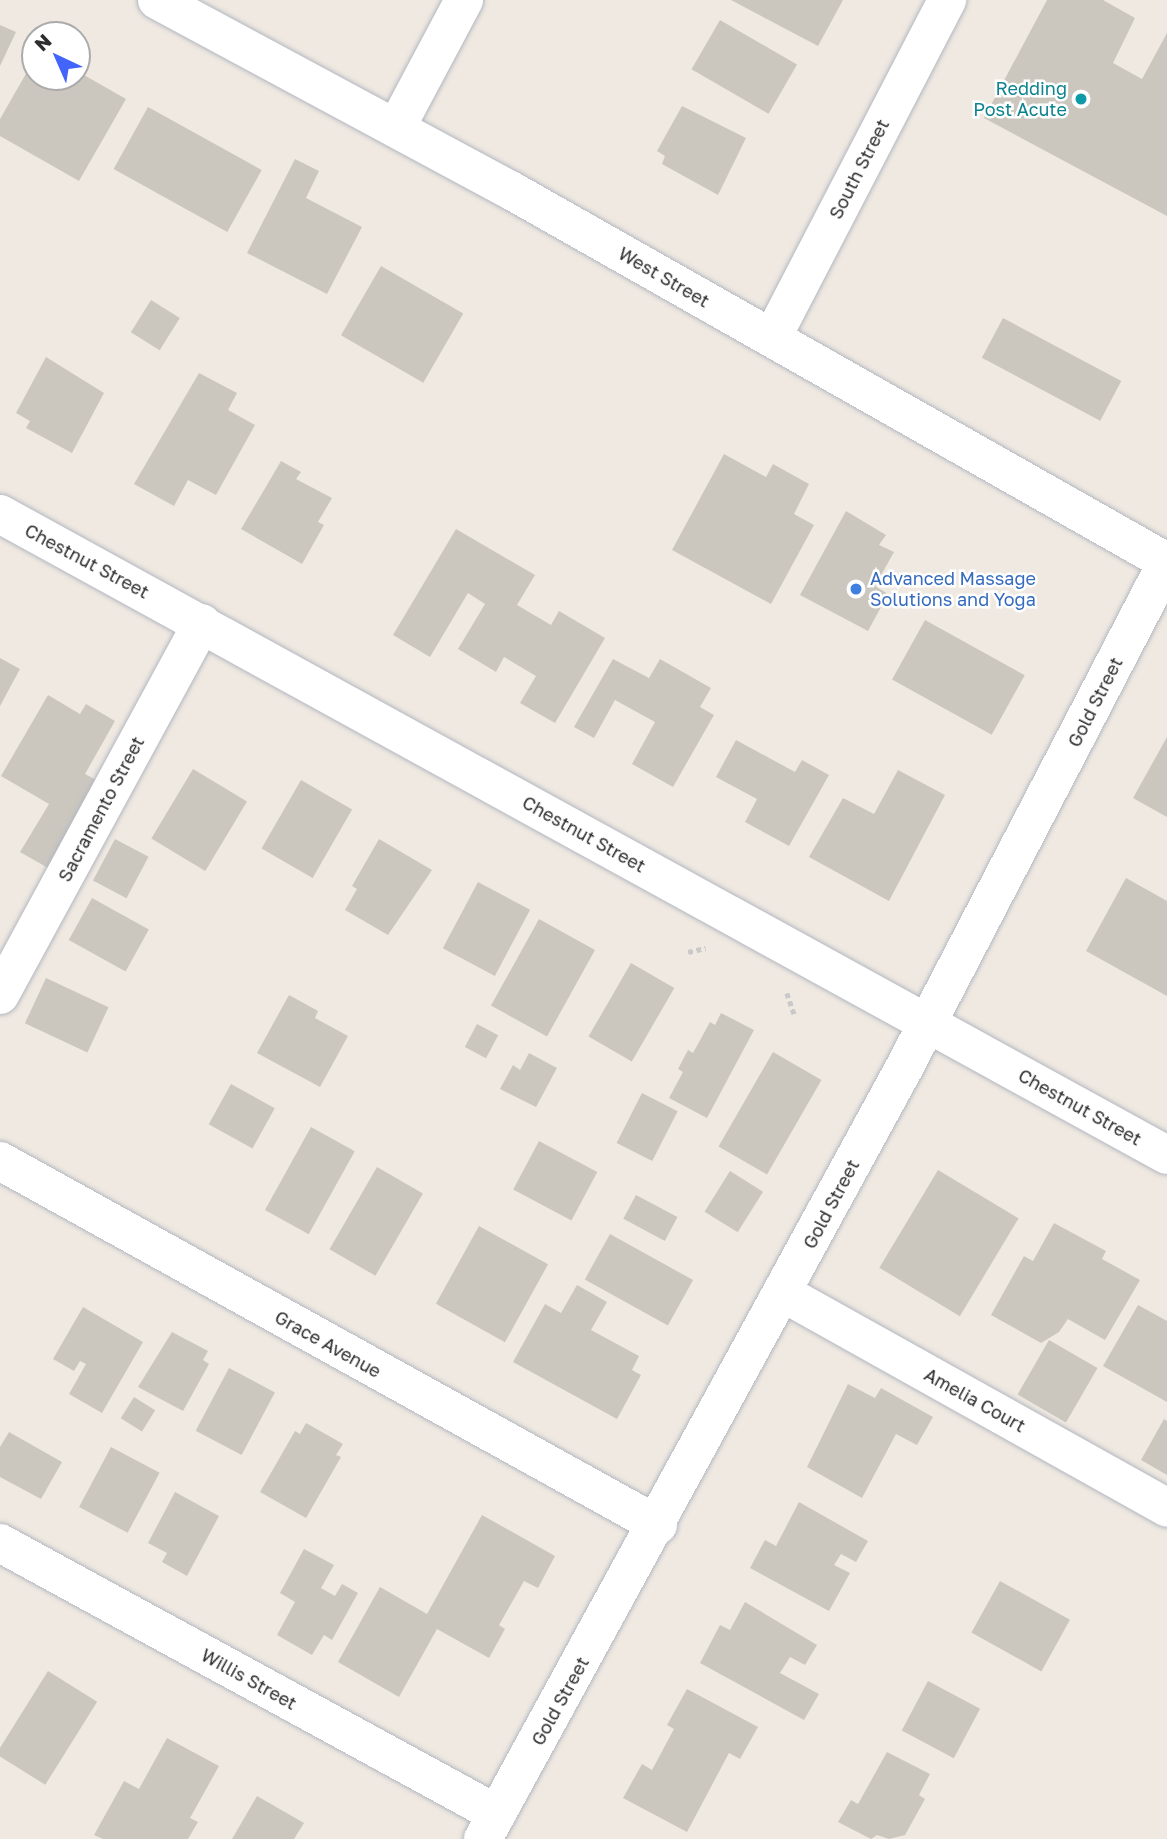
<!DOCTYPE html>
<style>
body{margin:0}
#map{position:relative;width:1167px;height:1839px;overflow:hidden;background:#efe9e1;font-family:"Golos Text",sans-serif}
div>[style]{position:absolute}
.building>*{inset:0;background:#cbc7bf;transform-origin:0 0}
.path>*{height:4.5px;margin-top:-2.25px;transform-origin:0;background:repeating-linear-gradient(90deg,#c9c9c9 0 5px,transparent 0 8.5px)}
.roads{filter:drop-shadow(0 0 2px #b4b7c1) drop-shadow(0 0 2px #b4b7c1)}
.minor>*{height:38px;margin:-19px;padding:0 19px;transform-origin:19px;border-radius:19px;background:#fff}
.dots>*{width:19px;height:19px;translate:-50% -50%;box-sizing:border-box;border:4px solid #fff;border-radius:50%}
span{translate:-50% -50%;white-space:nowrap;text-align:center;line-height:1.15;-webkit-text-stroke:5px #fff;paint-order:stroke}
.culture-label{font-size:18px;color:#0d838f}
.right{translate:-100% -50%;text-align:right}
.street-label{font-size:18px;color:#2e2e2e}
.shop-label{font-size:18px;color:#366cbe}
.left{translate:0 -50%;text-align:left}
.north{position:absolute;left:21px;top:21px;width:70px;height:70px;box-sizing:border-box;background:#fff;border:2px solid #ababab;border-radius:50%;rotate:316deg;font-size:19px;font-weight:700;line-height:28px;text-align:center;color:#2e2e2e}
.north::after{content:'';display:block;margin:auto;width:24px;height:32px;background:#4264fb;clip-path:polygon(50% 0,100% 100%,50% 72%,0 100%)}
</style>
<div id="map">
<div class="building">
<i style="clip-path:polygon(731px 0,843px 0,818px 46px)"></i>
<i style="clip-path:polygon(1047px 0,1103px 0,1135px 18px,1113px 63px,1142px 79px,1167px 33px,1167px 216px,984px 118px)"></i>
<i style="left:720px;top:20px;width:89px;height:57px;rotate:30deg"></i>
<i style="clip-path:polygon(0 25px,16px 32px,0 66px)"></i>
<i style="clip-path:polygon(35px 58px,35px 77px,77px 77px,77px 71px,126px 99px,79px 181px,0 136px,0 119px)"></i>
<i style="clip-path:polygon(682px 106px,746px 138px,718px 195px,662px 164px,665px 156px,657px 151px)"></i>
<i style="left:148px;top:107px;width:130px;height:71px;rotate:29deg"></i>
<i style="clip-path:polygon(295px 159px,319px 171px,306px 198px,362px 227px,327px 294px,247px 253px)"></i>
<i style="left:381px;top:266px;width:95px;height:80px;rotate:30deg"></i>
<i style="left:151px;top:300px;width:34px;height:38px;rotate:32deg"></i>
<i style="left:1003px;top:318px;width:134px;height:45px;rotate:28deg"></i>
<i style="clip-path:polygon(46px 357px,104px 393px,72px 453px,26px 428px,30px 421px,16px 413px)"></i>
<i style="clip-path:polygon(199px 373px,237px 393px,228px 410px,255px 425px,216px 495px,188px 480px,174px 506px,134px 484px)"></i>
<i style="clip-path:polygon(724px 454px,766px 477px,773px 464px,809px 484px,794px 514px,814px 525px,771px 604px,672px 550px)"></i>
<i style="clip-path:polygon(281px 461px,301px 472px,296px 479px,332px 498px,318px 522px,324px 525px,302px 564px,241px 529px)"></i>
<i style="clip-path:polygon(846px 511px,886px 535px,879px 545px,894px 552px,875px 586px,888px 594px,868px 631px,800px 595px)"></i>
<i style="clip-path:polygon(456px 529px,535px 575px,517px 605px,551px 625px,559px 611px,605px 638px,555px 723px,520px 703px,536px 676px,504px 657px,496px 672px,458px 649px,485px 604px,468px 593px,430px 657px,393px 635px)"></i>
<i style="left:925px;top:620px;width:114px;height:68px;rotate:29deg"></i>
<i style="clip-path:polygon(0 658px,20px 669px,0 706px)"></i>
<i style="clip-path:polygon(613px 659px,649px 678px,660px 659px,711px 688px,700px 707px,714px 715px,673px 787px,632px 764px,655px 722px,615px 700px,594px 738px,574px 727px)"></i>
<i style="clip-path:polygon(48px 695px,80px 714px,86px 704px,115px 721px,85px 774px,98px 781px,48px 868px,20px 852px,49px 804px,1px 776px)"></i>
<i style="clip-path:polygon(1167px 737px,1167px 817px,1133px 798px)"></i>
<i style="clip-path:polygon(736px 740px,795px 772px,802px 760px,829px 775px,789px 846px,745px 822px,757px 799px,716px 777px)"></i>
<i style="left:193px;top:769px;width:63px;height:81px;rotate:31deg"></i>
<i style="clip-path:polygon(898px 770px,945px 795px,889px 901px,809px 857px,843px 798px,874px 814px)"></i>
<i style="left:301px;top:780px;width:59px;height:79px;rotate:30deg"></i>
<i style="left:115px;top:839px;width:38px;height:47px;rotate:28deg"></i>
<i style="clip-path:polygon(379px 839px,432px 870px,388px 935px,345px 910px,357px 889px,352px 886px)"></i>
<i style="clip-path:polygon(1126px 878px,1167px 901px,1167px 996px,1086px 951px)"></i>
<i style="left:478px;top:882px;width:59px;height:75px;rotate:28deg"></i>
<i style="left:92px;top:898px;width:65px;height:48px;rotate:29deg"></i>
<i style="left:539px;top:919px;width:64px;height:99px;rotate:29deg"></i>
<i style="left:631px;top:963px;width:50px;height:85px;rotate:30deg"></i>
<i style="left:46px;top:978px;width:69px;height:50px;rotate:25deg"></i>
<i style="clip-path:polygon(289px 995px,318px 1011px,315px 1018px,348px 1036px,320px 1087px,257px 1053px)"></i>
<i style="clip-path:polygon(721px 1013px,754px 1030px,707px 1118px,669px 1098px,683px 1072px,678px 1069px,688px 1050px,693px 1053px,710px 1022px,715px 1025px)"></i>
<i style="left:477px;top:1024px;width:24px;height:26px;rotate:28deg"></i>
<i style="left:773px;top:1052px;width:56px;height:109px;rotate:30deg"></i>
<i style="clip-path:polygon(529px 1053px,557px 1068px,536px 1107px,500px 1089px,513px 1065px,520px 1070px)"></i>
<i style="left:231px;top:1084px;width:50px;height:46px;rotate:29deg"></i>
<i style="left:642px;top:1093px;width:40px;height:56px;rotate:27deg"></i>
<i style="left:311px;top:1127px;width:50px;height:95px;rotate:29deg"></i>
<i style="left:539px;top:1141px;width:66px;height:55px;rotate:28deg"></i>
<i style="left:377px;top:1167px;width:53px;height:95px;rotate:30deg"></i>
<i style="left:938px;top:1170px;width:94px;height:114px;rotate:31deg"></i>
<i style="left:730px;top:1171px;width:39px;height:48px;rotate:32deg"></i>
<i style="left:636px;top:1195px;width:47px;height:27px;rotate:28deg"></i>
<i style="clip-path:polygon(1054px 1223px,1106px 1251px,1102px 1259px,1140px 1280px,1105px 1340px,1068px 1319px,1059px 1332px,1041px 1343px,991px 1315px,1024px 1256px,1033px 1261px)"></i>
<i style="left:479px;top:1226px;width:79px;height:89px;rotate:29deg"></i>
<i style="left:610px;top:1234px;width:95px;height:52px;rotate:29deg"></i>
<i style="clip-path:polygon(577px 1285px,607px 1302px,591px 1330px,639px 1356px,632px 1370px,641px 1375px,617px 1419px,513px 1362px,545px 1304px,561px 1313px)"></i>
<i style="clip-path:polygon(1138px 1305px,1167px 1321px,1167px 1402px,1103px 1366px)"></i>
<i style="clip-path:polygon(83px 1307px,143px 1342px,102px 1413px,69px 1394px,86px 1364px,80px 1361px,74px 1371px,53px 1359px)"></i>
<i style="clip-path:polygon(172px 1332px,208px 1351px,203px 1360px,209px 1364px,183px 1411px,138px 1387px)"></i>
<i style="left:1049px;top:1340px;width:56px;height:63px;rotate:30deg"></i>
<i style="left:229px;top:1368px;width:52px;height:71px;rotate:28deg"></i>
<i style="clip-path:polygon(848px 1384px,875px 1398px,881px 1388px,933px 1417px,917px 1445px,896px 1434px,862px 1498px,807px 1467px)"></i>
<i style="left:134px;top:1397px;width:25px;height:25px;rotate:32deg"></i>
<i style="clip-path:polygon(1164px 1419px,1167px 1421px,1167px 1475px,1141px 1460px)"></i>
<i style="clip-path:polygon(306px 1423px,343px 1444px,336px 1455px,341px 1457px,306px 1518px,260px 1492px,295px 1431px,300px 1434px)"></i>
<i style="clip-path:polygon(9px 1432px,62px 1462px,41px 1499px,0 1477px,0 1447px)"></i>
<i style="left:111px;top:1447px;width:55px;height:68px;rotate:28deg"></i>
<i style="clip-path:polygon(175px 1492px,219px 1516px,187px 1576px,162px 1562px,167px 1553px,148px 1543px)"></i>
<i style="clip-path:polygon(799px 1502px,868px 1541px,856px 1562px,841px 1554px,834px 1565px,850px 1573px,829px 1611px,750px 1568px,765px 1540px,776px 1546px)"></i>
<i style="clip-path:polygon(482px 1515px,555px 1556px,538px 1588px,524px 1581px,499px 1625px,505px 1629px,489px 1658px,437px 1629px,399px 1697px,338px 1662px,380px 1587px,427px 1614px)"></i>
<i style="clip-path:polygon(304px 1549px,334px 1565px,321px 1588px,335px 1596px,342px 1584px,358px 1593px,332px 1640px,324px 1635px,312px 1655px,277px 1635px,295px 1602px,280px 1593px)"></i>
<i style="left:1000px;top:1581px;width:80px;height:59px;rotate:29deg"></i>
<i style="clip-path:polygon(745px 1602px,817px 1645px,805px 1665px,790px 1657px,780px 1673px,819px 1694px,804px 1720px,700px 1663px,720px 1625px,730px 1630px)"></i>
<i style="left:48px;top:1671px;width:58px;height:98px;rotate:32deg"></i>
<i style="left:928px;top:1681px;width:59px;height:56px;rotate:28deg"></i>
<i style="clip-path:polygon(687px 1689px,758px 1727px,740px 1759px,729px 1753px,687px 1832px,623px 1798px,642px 1764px,652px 1770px,674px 1729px,667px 1725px)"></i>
<i style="clip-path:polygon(167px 1738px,219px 1766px,190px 1818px,198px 1822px,188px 1839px,103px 1839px,94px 1835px,124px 1781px,139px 1789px)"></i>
<i style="clip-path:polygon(887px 1752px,930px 1774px,919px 1795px,925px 1799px,905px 1835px,889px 1839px,877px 1835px,871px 1839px,838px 1822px,851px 1800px,858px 1804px)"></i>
<i style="clip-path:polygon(257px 1796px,304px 1823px,294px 1839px,232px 1839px)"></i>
</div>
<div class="path">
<i style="left:688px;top:952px;width:18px;rotate:-13deg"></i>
<i style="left:787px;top:993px;width:24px;rotate:71deg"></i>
</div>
<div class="roads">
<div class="minor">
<i style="left:157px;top:0;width:403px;rotate:28.3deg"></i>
<i style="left:512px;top:191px;width:753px;rotate:29.53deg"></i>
<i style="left:396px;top:128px;width:145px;rotate:-62deg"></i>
<i style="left:772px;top:338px;width:381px;rotate:-62.6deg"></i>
<i style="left:0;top:514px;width:1331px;rotate:28.78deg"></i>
<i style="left:0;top:995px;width:423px;rotate:-61.5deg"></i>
<i style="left:0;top:1161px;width:752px;rotate:28.95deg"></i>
<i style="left:783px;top:1293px;width:440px;rotate:29.2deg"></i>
<i style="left:0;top:1543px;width:566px;rotate:28.6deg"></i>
<i style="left:483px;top:1839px;width:876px;rotate:-61.36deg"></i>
<i style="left:903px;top:1070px;width:573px;rotate:-62.54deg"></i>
</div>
</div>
<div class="dots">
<i style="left:1081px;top:99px;background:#0f9aa8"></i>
<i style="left:856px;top:589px;background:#3f7fe0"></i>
</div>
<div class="culture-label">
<span class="right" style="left:1067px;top:99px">Redding<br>Post Acute</span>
</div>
<div class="street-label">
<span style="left:859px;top:169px;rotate:-63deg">South Street</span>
<span style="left:664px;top:277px;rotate:30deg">West Street</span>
<span style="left:87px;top:561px;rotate:28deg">Chestnut Street</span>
<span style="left:1095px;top:702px;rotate:-63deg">Gold Street</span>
<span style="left:101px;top:809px;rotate:-62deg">Sacramento Street</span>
<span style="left:584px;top:834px;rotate:29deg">Chestnut Street</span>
<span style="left:1080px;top:1107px;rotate:29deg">Chestnut Street</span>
<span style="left:831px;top:1204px;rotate:-62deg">Gold Street</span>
<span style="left:328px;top:1344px;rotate:29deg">Grace Avenue</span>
<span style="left:975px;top:1400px;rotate:29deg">Amelia Court</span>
<span style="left:249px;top:1679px;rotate:29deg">Willis Street</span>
<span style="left:560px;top:1701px;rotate:-61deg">Gold Street</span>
</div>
<div class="shop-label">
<span class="left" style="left:870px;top:589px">Advanced Massage<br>Solutions and Yoga</span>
</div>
<div class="north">N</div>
</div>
